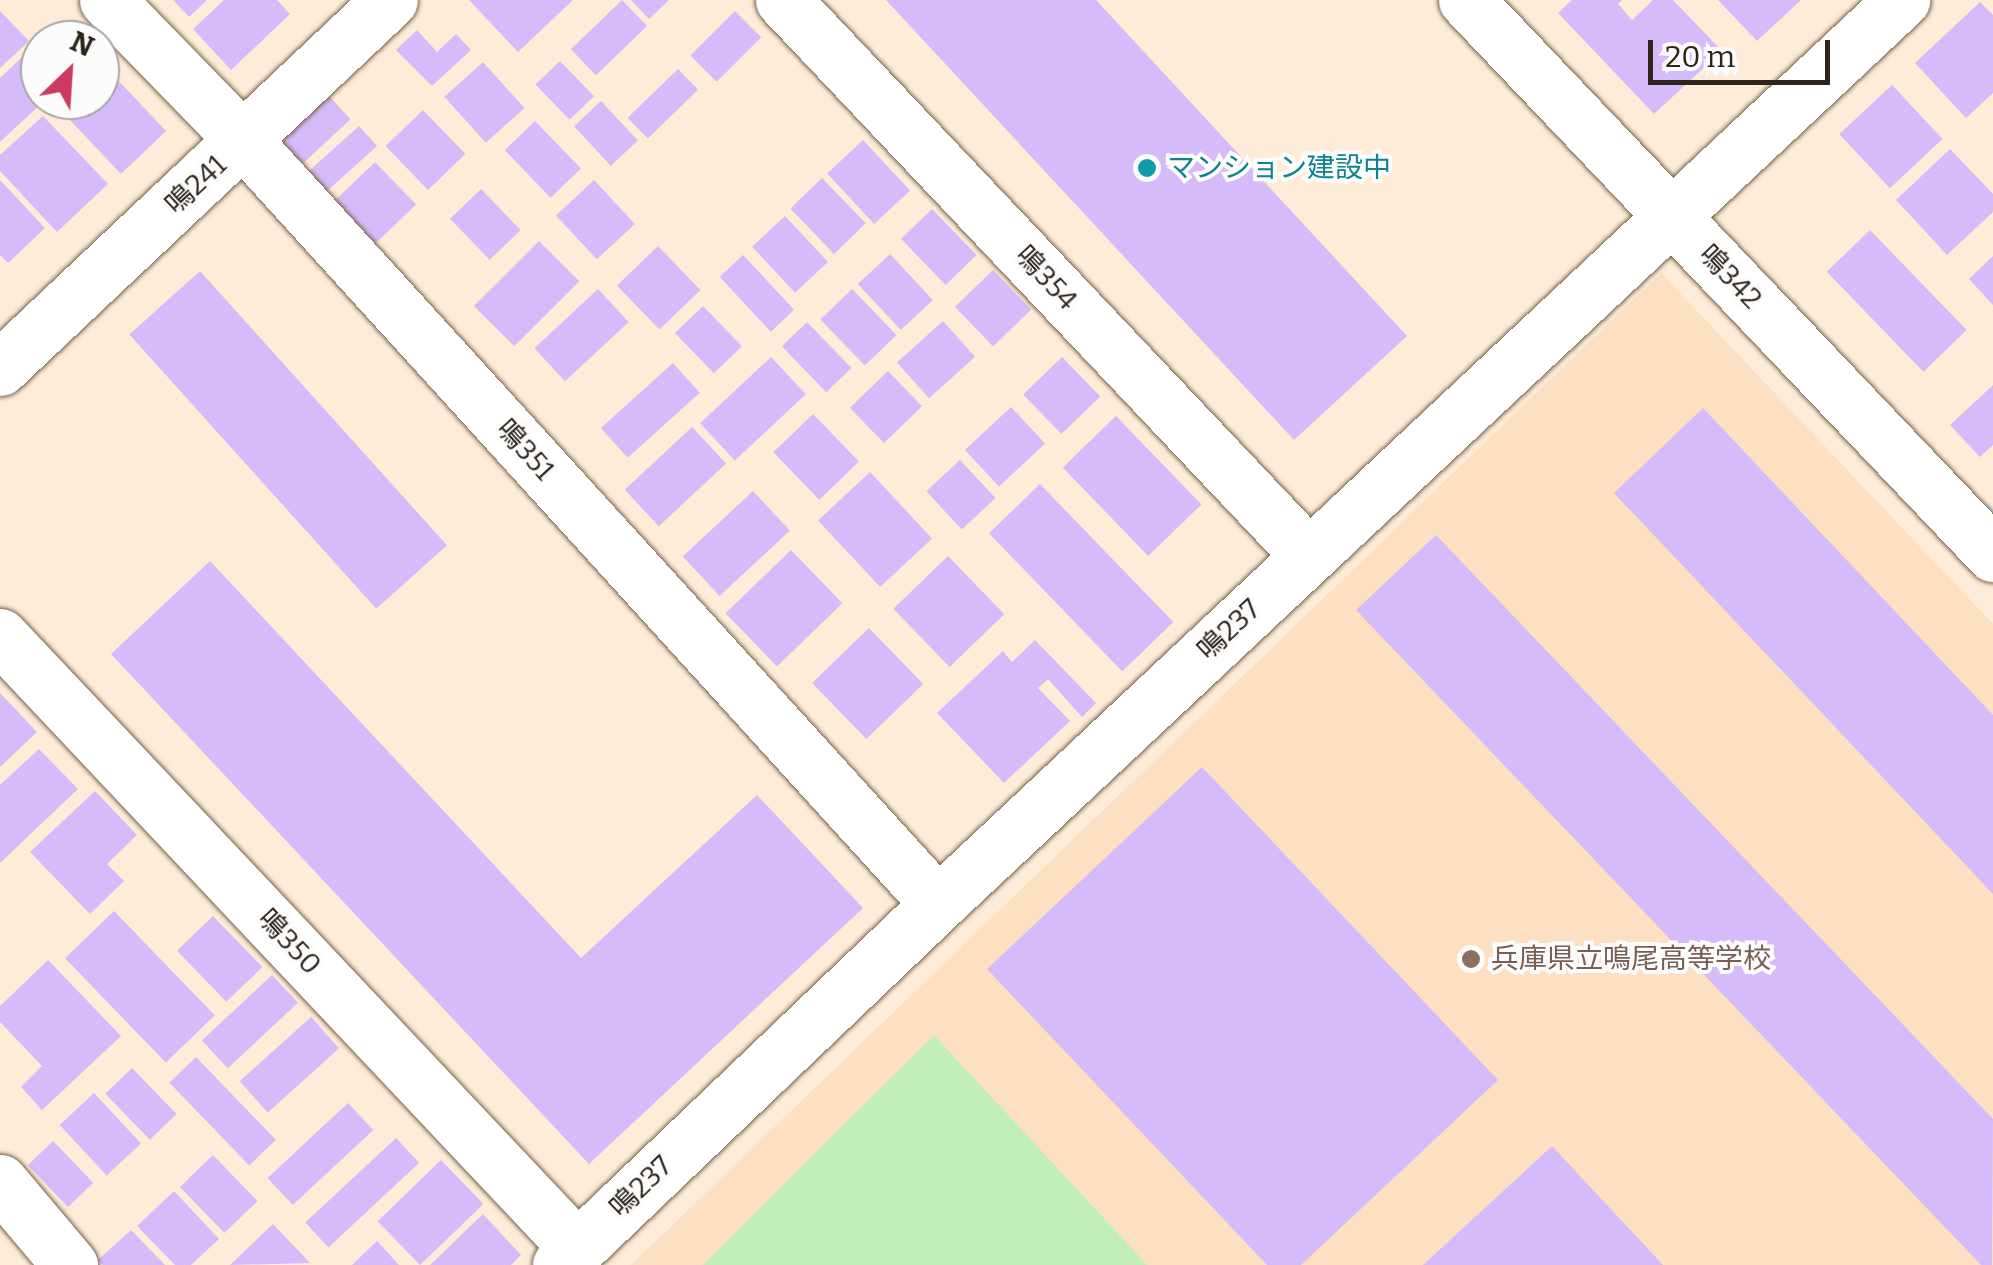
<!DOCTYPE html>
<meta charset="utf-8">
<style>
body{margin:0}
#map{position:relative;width:1993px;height:1265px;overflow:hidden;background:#feecd8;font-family:Bitter,"Noto Sans JP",serif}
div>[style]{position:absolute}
.built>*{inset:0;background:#fce0c1}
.green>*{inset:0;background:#c2edbd}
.building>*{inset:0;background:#d5bbf9;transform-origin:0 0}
.roads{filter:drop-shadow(0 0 2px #74614b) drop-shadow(0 0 2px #74614b)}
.minor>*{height:55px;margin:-27.5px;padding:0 27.5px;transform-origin:27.5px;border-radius:27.5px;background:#fff}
.dots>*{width:28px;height:28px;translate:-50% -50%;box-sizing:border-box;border:5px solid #fcfcfc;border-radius:50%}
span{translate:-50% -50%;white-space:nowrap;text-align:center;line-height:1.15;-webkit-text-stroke:8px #fcfcfc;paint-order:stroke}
.culture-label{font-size:28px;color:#0d838f}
.left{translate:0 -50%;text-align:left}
.street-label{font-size:28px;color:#2d251c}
.education-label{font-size:28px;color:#785e54}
.north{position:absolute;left:20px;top:20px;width:100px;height:100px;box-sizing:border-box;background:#fcfcfc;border:2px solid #a9a6a2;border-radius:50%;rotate:25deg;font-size:28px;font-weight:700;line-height:40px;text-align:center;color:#2d251c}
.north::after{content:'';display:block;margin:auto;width:35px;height:45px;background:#ca3b5e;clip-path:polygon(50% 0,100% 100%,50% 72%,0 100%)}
.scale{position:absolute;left:1648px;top:40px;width:182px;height:45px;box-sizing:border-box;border:5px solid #2d251c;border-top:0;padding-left:12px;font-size:30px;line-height:35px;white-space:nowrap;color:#2d251c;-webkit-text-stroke:8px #fcfcfc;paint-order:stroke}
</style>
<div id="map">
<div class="built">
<i style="clip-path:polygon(1661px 273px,1993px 624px,1993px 1265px,631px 1265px)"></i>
</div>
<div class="green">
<i style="clip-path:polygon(934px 1035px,1147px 1265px,703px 1265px)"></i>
</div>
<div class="building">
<i style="clip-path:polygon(173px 0,207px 0,189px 17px)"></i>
<i style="clip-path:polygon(224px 0,277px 0,290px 14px,231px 70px,193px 29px)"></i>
<i style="clip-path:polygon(469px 0,573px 0,518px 52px)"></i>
<i style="left:622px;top:0;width:36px;height:71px;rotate:46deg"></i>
<i style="clip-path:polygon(631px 0,669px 0,649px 19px)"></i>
<i style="clip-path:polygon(886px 0,1096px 0,1407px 336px,1294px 440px)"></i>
<i style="clip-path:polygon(1572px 0,1622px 0,1618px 4px,1632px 20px,1653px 0,1673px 0,1722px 51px,1654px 114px,1558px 13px)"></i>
<i style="clip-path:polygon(1718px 0,1801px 0,1757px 41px)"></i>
<i style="clip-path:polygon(1980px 2px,1993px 15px,1993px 93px,1966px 118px,1915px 63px)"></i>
<i style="clip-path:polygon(0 11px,29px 41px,0 68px)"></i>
<i style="left:735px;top:11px;width:37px;height:63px;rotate:45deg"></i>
<i style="clip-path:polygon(417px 30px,437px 52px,456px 34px,471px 50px,432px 86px,396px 50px)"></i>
<i style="clip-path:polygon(37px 43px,40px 100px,45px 100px,0 142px,0 78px)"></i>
<i style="clip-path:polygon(100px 61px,166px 131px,121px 174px,51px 100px,100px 100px)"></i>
<i style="left:560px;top:61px;width:49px;height:34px;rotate:46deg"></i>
<i style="left:483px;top:62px;width:62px;height:52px;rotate:48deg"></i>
<i style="left:678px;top:69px;width:29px;height:70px;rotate:46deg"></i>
<i style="left:1892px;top:85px;width:74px;height:72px;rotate:47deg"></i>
<i style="left:328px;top:95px;width:33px;height:68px;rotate:47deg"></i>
<i style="left:601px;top:101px;width:54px;height:37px;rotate:47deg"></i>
<i style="left:423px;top:110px;width:61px;height:52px;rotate:46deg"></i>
<i style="clip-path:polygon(43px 116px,108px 184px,57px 232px,0 171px,0 155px)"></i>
<i style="left:535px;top:121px;width:66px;height:42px;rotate:46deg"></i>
<i style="left:359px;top:126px;width:27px;height:74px;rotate:48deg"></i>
<i style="left:863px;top:140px;width:69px;height:49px;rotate:47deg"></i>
<i style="clip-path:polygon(1950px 149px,1993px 194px,1993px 212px,1947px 255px,1896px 200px)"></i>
<i style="left:375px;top:162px;width:59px;height:62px;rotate:46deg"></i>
<i style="left:822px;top:178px;width:63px;height:44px;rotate:46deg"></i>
<i style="clip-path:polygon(0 180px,45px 228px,8px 263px,0 255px)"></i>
<i style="left:594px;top:180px;width:60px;height:52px;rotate:47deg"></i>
<i style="left:481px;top:189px;width:57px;height:43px;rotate:46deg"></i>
<i style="left:932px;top:209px;width:64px;height:43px;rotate:46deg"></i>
<i style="left:785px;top:216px;width:63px;height:45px;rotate:47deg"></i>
<i style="left:1870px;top:230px;width:139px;height:60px;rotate:46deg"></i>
<i style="left:539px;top:241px;width:57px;height:92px;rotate:45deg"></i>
<i style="left:658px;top:246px;width:61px;height:57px;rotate:46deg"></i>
<i style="left:890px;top:254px;width:63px;height:44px;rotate:47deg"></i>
<i style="left:743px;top:255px;width:75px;height:32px;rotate:47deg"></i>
<i style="clip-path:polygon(1993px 256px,1993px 305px,1969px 279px)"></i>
<i style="left:993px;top:270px;width:55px;height:53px;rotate:46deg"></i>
<i style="left:200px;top:271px;width:369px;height:95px;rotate:48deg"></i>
<i style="left:598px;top:289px;width:45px;height:87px;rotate:47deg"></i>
<i style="left:852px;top:289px;width:64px;height:44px;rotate:46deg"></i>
<i style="left:703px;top:306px;width:56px;height:39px;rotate:46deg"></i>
<i style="left:943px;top:321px;width:48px;height:62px;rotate:48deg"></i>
<i style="left:807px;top:322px;width:64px;height:35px;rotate:46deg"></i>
<i style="left:771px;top:357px;width:51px;height:97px;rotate:47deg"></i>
<i style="left:1062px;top:357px;width:55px;height:54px;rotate:46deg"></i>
<i style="left:673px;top:363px;width:40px;height:97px;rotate:48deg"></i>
<i style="left:888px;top:371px;width:49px;height:53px;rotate:46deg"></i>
<i style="clip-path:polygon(1993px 385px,1993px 445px,1980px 457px,1950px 425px)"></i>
<i style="left:1011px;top:407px;width:50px;height:63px;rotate:47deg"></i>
<i style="clip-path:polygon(1703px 408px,1993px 715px,1993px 894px,1614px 493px)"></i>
<i style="left:813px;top:414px;width:66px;height:55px;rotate:46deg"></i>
<i style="left:1116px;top:416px;width:123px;height:74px;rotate:46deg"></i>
<i style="left:692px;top:427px;width:50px;height:92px;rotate:47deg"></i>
<i style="left:960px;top:460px;width:52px;height:46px;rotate:47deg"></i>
<i style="left:870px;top:472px;width:91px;height:71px;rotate:47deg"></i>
<i style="left:1040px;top:484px;width:192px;height:71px;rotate:46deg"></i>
<i style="left:753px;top:491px;width:54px;height:96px;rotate:47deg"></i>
<i style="clip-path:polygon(1436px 535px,1993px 1119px,1992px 1265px,1981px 1265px,1356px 610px)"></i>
<i style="left:791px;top:550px;width:74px;height:91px;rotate:46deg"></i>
<i style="left:948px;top:556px;width:81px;height:76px;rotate:46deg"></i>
<i style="clip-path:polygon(210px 561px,581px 958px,757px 795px,863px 908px,589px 1164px,111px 654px)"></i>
<i style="left:869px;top:628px;width:78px;height:79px;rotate:46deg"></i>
<i style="clip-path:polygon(1035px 640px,1096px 703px,1082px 717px,1048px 679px,1038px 688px,1070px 721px,1004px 783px,937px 713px,1003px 651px,1012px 662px)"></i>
<i style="clip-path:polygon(0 693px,37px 732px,0 767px)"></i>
<i style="clip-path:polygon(39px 749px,78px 789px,0 863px,0 785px)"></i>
<i style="clip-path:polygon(1202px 767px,1498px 1080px,1301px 1265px,1267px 1265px,987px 969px)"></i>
<i style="clip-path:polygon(95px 791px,137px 835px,107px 864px,124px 881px,90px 914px,30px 852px)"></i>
<i style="left:114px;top:911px;width:145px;height:68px;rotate:46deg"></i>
<i style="left:213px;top:916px;width:71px;height:50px;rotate:46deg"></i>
<i style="clip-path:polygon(48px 960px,121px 1036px,42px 1110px,21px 1087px,42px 1066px,0 1022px,0 1006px)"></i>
<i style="left:272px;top:975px;width:38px;height:96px;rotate:47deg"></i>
<i style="left:311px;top:1017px;width:42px;height:96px;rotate:48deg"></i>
<i style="left:196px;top:1057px;width:115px;height:37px;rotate:46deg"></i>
<i style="left:132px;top:1068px;width:64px;height:37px;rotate:46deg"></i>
<i style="left:94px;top:1093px;width:69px;height:47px;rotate:47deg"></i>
<i style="left:348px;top:1103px;width:37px;height:110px;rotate:47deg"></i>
<i style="left:396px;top:1138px;width:34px;height:124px;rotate:47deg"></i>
<i style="left:53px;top:1141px;width:58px;height:35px;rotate:46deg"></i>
<i style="clip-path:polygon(1552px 1146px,1663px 1265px,1423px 1265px)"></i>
<i style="left:213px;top:1155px;width:64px;height:46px;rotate:46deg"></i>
<i style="left:441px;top:1160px;width:61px;height:88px;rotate:46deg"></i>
<i style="clip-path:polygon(174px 1191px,219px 1239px,191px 1265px,175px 1265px,137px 1226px)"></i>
<i style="clip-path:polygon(483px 1214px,521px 1255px,511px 1265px,430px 1265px)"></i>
<i style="clip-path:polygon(273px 1224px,310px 1263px,230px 1265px)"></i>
<i style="clip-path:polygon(131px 1230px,165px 1265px,103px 1265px,98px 1260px)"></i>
<i style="clip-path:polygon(377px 1241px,399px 1265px,352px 1265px)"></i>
</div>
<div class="roads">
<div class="minor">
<i style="left:107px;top:0;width:197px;rotate:45.8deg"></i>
<i style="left:244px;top:141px;width:1031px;rotate:47.71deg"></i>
<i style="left:783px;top:0;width:764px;rotate:46.59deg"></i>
<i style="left:1466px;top:0;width:765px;rotate:46.43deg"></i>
<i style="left:0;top:368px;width:536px;rotate:-43.34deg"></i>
<i style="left:0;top:636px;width:841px;rotate:46.69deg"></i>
<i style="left:0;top:1182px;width:109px;rotate:49.9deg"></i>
<i style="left:560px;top:1265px;width:523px;rotate:-43.68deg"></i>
<i style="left:938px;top:904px;width:1322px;rotate:-43.16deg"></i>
</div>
</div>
<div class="dots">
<i style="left:1147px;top:168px;background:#0f9aa8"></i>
<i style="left:1471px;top:959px;background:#8d6e63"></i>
</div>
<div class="culture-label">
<span class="left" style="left:1167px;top:168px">マンション建設中</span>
</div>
<div class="street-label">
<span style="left:196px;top:185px;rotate:-43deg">鳴241</span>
<span style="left:1730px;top:277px;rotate:46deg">鳴342</span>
<span style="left:1046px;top:278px;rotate:47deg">鳴354</span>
<span style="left:525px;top:450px;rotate:48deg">鳴351</span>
<span style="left:1229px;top:630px;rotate:-43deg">鳴237</span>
<span style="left:289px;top:942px;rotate:47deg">鳴350</span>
<span style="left:641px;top:1187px;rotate:-44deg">鳴237</span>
</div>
<div class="education-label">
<span class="left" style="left:1491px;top:959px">兵庫県立鳴尾高等学校</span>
</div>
<div class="north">N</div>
<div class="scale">20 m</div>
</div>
